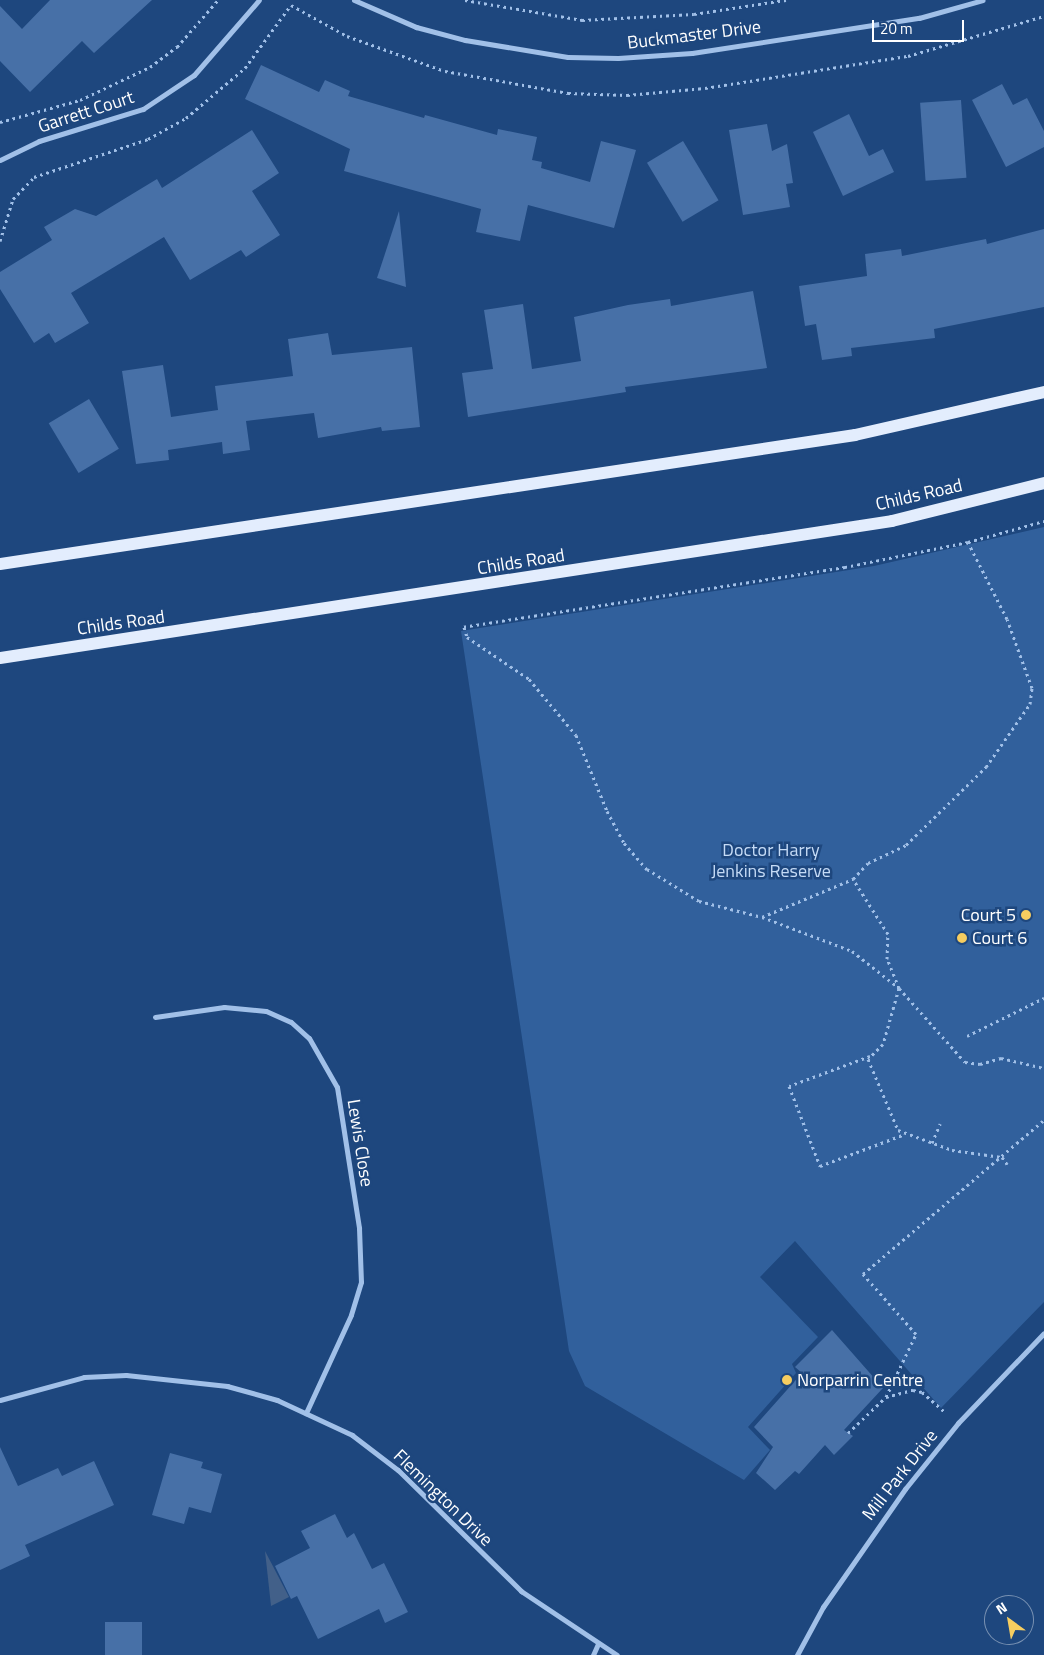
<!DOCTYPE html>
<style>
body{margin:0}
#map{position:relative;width:1044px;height:1655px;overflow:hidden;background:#1e477e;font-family:"Titillium Web",sans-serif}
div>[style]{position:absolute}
.green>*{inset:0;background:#31609c}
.water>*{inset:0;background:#426089}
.building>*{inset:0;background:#4770a7;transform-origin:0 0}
.path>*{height:3px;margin-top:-1.5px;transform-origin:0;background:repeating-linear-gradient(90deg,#a1c0e8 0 2.5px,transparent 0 6.5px)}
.minor>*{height:5px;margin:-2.5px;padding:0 2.5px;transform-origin:2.5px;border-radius:2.5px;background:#a1c0e8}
.primary>*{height:12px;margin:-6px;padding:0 6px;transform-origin:6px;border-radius:6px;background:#e3edfd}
.dots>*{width:14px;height:14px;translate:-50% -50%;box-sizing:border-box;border:2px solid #1e477e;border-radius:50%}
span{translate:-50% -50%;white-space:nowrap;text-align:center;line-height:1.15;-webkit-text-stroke:5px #1e477e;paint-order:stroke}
.street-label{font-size:18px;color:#fff}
.park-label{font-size:18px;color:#c5dbf6}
.poi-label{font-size:18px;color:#fff}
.right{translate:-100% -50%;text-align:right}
.left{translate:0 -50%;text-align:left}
.north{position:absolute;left:984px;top:1595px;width:50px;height:50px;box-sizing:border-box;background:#1e477e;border:1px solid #7891b2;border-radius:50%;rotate:328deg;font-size:14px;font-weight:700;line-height:20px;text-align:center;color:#fff}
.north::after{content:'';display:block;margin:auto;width:18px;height:22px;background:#f6cd60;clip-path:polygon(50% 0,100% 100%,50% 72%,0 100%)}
.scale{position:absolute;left:872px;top:20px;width:92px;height:22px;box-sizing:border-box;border:2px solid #fff;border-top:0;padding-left:6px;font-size:15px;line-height:18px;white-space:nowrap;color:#fff;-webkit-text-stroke:4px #1e477e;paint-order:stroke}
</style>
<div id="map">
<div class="green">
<i style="clip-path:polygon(1044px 527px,1044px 1302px,941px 1408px,795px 1241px,760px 1277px,818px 1337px,792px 1364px,796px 1373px,748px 1427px,770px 1450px,744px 1480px,585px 1386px,569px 1351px,461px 631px,874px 566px)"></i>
</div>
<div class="water">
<i style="clip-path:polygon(265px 1551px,289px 1597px,271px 1606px)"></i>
</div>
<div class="building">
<i style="clip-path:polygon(50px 0,152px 0,94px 53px,82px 41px,30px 92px,0 61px,0 6px,22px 29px)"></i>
<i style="clip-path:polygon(261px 65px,319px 92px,325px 80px,350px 91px,348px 96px,424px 118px,425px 115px,497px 135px,498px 129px,537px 137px,532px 160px,542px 162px,541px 168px,590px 182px,601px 141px,636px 150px,614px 228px,528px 205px,520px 241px,476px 232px,481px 209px,344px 171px,350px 149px,245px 99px)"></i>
<i style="clip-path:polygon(1002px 84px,1013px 105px,1027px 98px,1044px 131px,1044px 147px,1006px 167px,972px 100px)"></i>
<i style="left:961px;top:100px;width:78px;height:41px;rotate:86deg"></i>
<i style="clip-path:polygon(849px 114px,869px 156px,883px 149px,894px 172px,843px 196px,813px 132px)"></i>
<i style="clip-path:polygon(767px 124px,772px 151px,787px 144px,793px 183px,786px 184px,790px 207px,743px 215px,729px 130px)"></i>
<i style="clip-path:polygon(252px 130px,279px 173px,252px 191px,280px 235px,246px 257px,241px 250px,190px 280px,164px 237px,71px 293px,89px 323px,55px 343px,49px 333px,34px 343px,0 289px,0 272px,52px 240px,44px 227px,75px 209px,96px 216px,157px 179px,162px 188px)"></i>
<i style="left:683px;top:141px;width:69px;height:42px;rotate:59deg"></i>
<i style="clip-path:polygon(399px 211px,406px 287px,377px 278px)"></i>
<i style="clip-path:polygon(1044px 229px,1044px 307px,934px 329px,935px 338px,851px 348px,852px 356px,822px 360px,816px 324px,805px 326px,799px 286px,867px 276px,865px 254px,901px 249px,902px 256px,986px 239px,987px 244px)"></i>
<i style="clip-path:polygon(753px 291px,767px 368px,625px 387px,626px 392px,468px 417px,462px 373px,493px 369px,484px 310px,523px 304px,532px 369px,581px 361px,574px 317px,628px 305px,670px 299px,671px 306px)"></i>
<i style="clip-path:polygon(328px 333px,332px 355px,412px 347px,420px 427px,382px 431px,381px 427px,318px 438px,314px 413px,246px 421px,250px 450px,223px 454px,222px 442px,168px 450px,169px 460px,136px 464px,122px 371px,163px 365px,171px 417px,218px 410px,215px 386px,293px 376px,288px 339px)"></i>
<i style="left:89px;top:399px;width:58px;height:47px;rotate:59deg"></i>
<i style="clip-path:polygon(832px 1330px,883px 1388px,844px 1430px,853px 1436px,834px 1455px,825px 1445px,799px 1474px,795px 1471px,775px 1490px,756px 1473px,773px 1447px,754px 1427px,802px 1373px,795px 1367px)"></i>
<i style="clip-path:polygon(0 1447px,18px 1486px,58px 1468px,62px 1476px,94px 1461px,114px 1505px,25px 1545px,30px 1556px,0 1570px)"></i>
<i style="clip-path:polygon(170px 1453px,203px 1462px,201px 1468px,222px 1474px,211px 1513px,189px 1507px,184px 1524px,152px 1515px)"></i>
<i style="clip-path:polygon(335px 1514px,347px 1538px,354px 1533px,372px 1569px,384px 1563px,408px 1612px,385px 1623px,379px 1609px,318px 1639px,297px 1596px,291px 1599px,275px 1566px,310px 1548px,301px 1531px)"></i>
<i style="left:105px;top:1622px;width:37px;height:33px"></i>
</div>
<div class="path">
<i style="left:465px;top:0;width:119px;rotate:9.7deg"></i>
<i style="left:582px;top:20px;width:112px;rotate:-3.1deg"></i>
<i style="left:694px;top:14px;width:93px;rotate:-8.7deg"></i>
<i style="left:0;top:122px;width:83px;rotate:-15.4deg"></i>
<i style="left:80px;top:100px;width:77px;rotate:-25.2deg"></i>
<i style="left:150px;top:67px;width:34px;rotate:-37deg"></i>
<i style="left:177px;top:47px;width:62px;rotate:-48.9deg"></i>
<i style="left:0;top:241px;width:44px;rotate:-72.8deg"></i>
<i style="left:13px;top:199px;width:30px;rotate:-46deg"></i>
<i style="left:34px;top:177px;width:120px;rotate:-18.4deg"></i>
<i style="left:148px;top:139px;width:43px;rotate:-28.9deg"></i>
<i style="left:186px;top:118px;width:77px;rotate:-40.3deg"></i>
<i style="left:245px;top:68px;width:78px;rotate:-53.9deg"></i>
<i style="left:291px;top:5px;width:64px;rotate:29deg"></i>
<i style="left:347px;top:36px;width:104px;rotate:19.7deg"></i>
<i style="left:445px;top:71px;width:125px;rotate:10.1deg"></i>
<i style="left:568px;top:93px;width:59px;rotate:1.9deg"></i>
<i style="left:627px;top:95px;width:78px;rotate:-5.1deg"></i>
<i style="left:705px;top:88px;width:206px;rotate:-9deg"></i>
<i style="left:908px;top:56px;width:142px;rotate:-16.4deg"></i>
<i style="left:968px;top:542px;width:126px;rotate:168.5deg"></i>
<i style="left:845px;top:567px;width:386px;rotate:171.1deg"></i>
<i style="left:464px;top:627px;width:10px;rotate:73deg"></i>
<i style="left:467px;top:637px;width:75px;rotate:34.1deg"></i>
<i style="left:529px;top:679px;width:73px;rotate:50deg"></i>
<i style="left:576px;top:735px;width:82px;rotate:67.8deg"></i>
<i style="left:607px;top:811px;width:36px;rotate:62deg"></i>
<i style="left:624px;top:843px;width:35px;rotate:49deg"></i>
<i style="left:647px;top:869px;width:61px;rotate:31.6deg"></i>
<i style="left:699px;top:901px;width:65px;rotate:14.3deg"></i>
<i style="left:762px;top:917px;width:99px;rotate:-22.7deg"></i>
<i style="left:853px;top:879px;width:22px;rotate:-47deg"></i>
<i style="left:868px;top:863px;width:42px;rotate:-25.3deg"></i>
<i style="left:906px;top:845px;width:112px;rotate:-44.3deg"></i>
<i style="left:986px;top:767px;width:77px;rotate:-55.1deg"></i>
<i style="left:1030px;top:704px;width:16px;rotate:-83deg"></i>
<i style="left:1032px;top:688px;width:73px;rotate:-109.9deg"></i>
<i style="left:1007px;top:619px;width:86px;rotate:-116.9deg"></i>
<i style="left:968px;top:542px;width:79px;rotate:-15.4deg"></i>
<i style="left:762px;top:917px;width:96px;rotate:20.7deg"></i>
<i style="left:852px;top:951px;width:60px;rotate:38.2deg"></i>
<i style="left:899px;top:988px;width:31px;rotate:-112deg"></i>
<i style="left:887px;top:959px;width:25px;rotate:-88deg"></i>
<i style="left:888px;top:934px;width:65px;rotate:-122.5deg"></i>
<i style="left:899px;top:988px;width:58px;rotate:105.9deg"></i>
<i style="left:883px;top:1044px;width:21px;rotate:135deg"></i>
<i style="left:868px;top:1059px;width:77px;rotate:67.1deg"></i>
<i style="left:898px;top:1130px;width:58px;rotate:20.3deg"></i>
<i style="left:952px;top:1150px;width:50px;rotate:8deg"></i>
<i style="left:1002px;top:1157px;width:9px;rotate:54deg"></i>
<i style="left:899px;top:988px;width:99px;rotate:48.3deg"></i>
<i style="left:965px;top:1062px;width:15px;rotate:8deg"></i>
<i style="left:980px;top:1064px;width:22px;rotate:-16deg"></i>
<i style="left:1001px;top:1058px;width:44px;rotate:13.1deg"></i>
<i style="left:967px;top:1036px;width:86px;rotate:-26.3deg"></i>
<i style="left:870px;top:1056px;width:86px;rotate:159.7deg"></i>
<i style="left:789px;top:1086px;width:86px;rotate:68.8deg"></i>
<i style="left:820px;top:1166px;width:91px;rotate:-20.6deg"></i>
<i style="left:932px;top:1143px;width:21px;rotate:-67deg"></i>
<i style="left:886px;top:1397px;width:70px;rotate:-64.5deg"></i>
<i style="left:916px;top:1334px;width:80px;rotate:-131.5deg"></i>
<i style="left:863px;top:1274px;width:238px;rotate:-40.4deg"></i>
<i style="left:848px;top:1433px;width:52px;rotate:-43.5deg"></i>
<i style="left:886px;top:1397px;width:28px;rotate:-15deg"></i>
<i style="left:913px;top:1390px;width:9px;rotate:13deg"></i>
<i style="left:922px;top:1392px;width:29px;rotate:41deg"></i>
</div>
<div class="minor">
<i style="left:354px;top:0;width:68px;rotate:23.5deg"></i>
<i style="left:416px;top:27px;width:51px;rotate:14.9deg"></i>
<i style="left:465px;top:40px;width:104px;rotate:9.4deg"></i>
<i style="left:568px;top:57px;width:50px;rotate:1.1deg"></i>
<i style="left:618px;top:58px;width:74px;rotate:-3.9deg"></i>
<i style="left:692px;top:53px;width:230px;rotate:-8.8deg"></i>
<i style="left:919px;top:18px;width:66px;rotate:-15.7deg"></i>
<i style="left:0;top:160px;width:43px;rotate:-26deg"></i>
<i style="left:39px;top:141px;width:109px;rotate:-17.1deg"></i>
<i style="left:143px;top:109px;width:61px;rotate:-33.7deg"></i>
<i style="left:194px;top:75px;width:99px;rotate:-49.1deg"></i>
<i style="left:155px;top:1017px;width:70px;rotate:-8.2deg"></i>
<i style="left:224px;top:1007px;width:42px;rotate:5.4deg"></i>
<i style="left:266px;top:1011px;width:27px;rotate:24deg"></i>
<i style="left:291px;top:1022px;width:24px;rotate:42deg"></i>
<i style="left:309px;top:1038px;width:56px;rotate:60.3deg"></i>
<i style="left:337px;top:1087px;width:143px;rotate:81.1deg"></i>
<i style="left:359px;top:1228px;width:54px;rotate:87.9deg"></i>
<i style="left:361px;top:1282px;width:34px;rotate:107deg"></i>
<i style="left:351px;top:1315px;width:108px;rotate:114.7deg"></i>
<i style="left:0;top:1400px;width:87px;rotate:-15.3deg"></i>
<i style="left:84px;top:1377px;width:42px;rotate:-2.7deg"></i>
<i style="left:126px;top:1375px;width:102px;rotate:6.2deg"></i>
<i style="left:227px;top:1386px;width:52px;rotate:15.6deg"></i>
<i style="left:277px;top:1400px;width:83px;rotate:25deg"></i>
<i style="left:352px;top:1435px;width:58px;rotate:37.3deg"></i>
<i style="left:398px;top:1470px;width:173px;rotate:44.5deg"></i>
<i style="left:521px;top:1591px;width:115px;rotate:33.7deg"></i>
<i style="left:593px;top:1655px;width:12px;rotate:-66deg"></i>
<i style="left:797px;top:1655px;width:55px;rotate:-61.6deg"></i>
<i style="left:823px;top:1607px;width:144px;rotate:-55.2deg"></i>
<i style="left:905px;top:1489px;width:85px;rotate:-51.2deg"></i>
<i style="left:958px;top:1423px;width:124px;rotate:-46.3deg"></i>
</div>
<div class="primary">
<i style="left:0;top:564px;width:865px;rotate:-8.58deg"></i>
<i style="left:855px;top:435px;width:194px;rotate:-12.8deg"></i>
<i style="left:0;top:658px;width:902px;rotate:-8.73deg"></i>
<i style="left:892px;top:521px;width:157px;rotate:-14deg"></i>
</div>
<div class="dots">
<i style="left:1026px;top:915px;background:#f6cd60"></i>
<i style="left:962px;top:938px;background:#f6cd60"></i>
<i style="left:787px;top:1380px;background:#f6cd60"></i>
</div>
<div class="street-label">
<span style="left:694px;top:35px;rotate:-7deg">Buckmaster Drive</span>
<span style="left:86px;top:112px;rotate:-18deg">Garrett Court</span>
<span style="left:919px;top:495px;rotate:-13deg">Childs Road</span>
<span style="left:521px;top:562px;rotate:-9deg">Childs Road</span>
<span style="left:121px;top:623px;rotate:-8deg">Childs Road</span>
<span style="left:360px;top:1143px;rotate:81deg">Lewis Close</span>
<span style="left:900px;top:1475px;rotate:-52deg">Mill Park Drive</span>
<span style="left:443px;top:1498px;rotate:44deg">Flemington Drive</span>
</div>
<div class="park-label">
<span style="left:771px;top:861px">Doctor Harry<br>Jenkins Reserve</span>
</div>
<div class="poi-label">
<span class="right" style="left:1016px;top:915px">Court 5</span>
<span class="left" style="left:972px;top:938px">Court 6</span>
<span class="left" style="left:797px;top:1380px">Norparrin Centre</span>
</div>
<div class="north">N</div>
<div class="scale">20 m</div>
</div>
